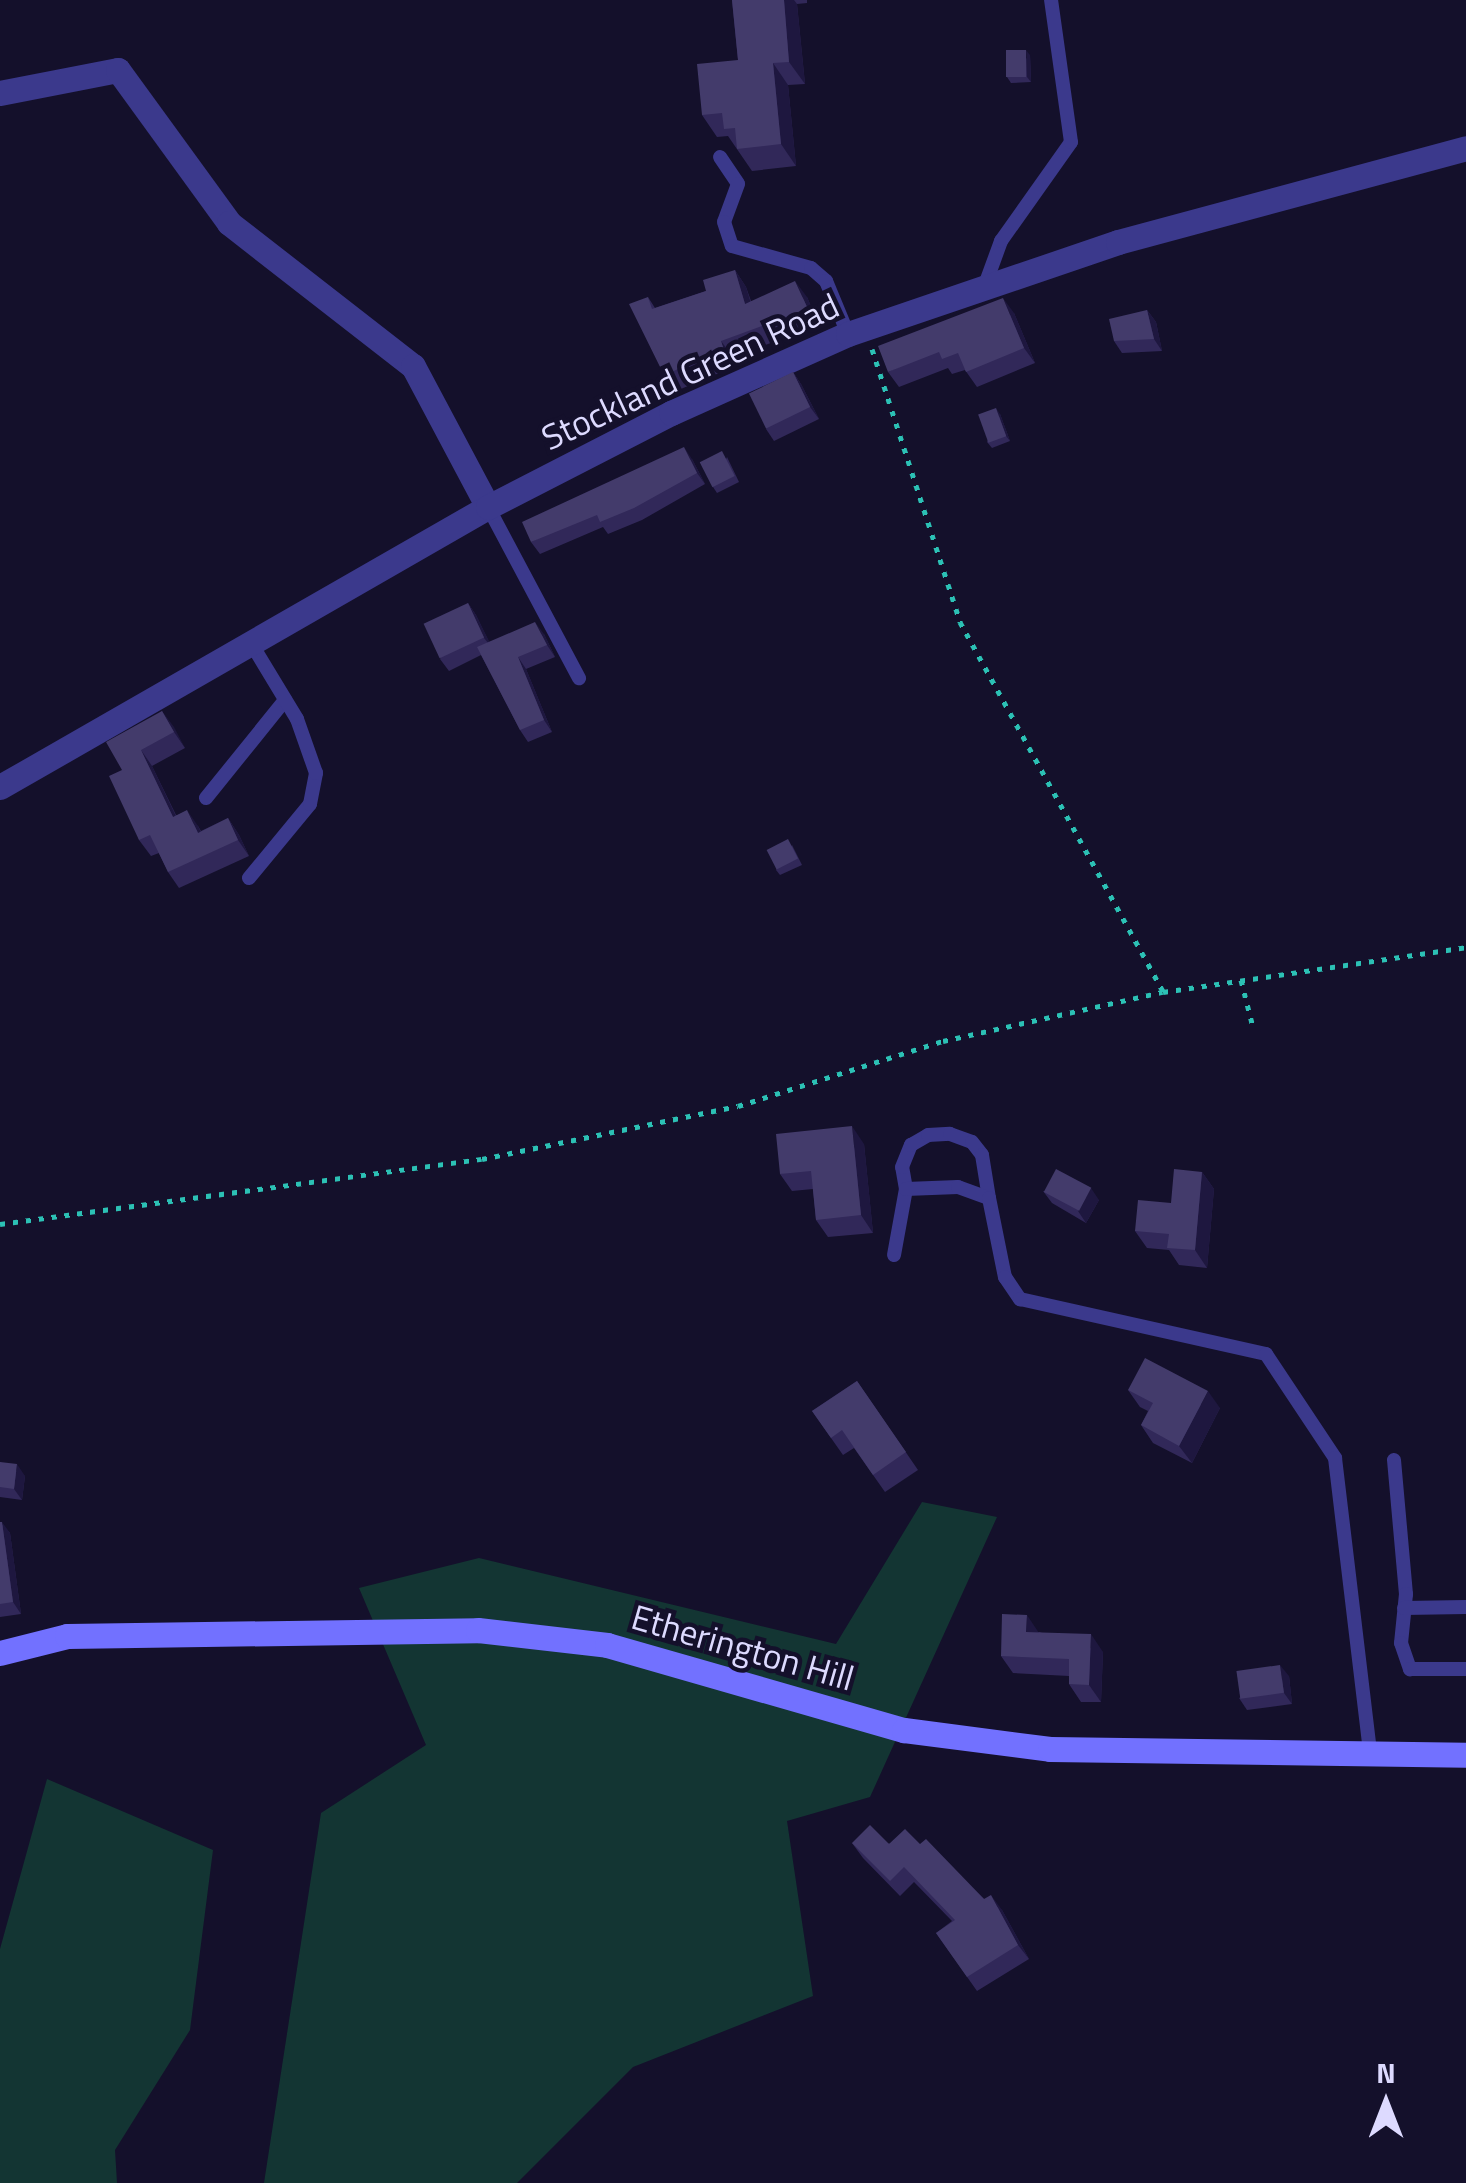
<!DOCTYPE html>
<style>
body{margin:0}
#map{position:relative;width:1466px;height:2183px;overflow:hidden;background:#14102b;font-family:"Titillium Web",sans-serif}
div>[style]{position:absolute}
.green>*{inset:0;background:#133533}
.path>*{height:5px;margin-top:-2.5px;transform-origin:0;background:repeating-linear-gradient(90deg,#2cc1b5 0 5px,transparent 0 13px)}
.lane>*{height:14px;margin:-7px;padding:0 7px;transform-origin:7px;border-radius:7px;background:#3b398c}
.street>*{height:25px;margin:-12.5px;padding:0 12.5px;transform-origin:12.5px;border-radius:12.5px;background:#3b398c}
.secondary>*{height:25px;margin:-12.5px;padding:0 12.5px;transform-origin:12.5px;border-radius:12.5px;background:#7271ff}
.wall>*{inset:0;background:#312859}
.shaded-wall>*{inset:0;background:#1e173f}
.building>*{inset:0;background:#433b6b;transform-origin:0 0}
span{translate:-50% -50%;white-space:nowrap;text-align:center;line-height:1.15;-webkit-text-stroke:9px #14102b;paint-order:stroke}
.street-label{font-size:35px;color:#dddaff}
.north{position:absolute;left:1336px;top:2053px;width:100px;height:100px;-webkit-text-stroke:8px #14102b;paint-order:stroke;rotate:0deg;font-size:28px;font-weight:700;line-height:40px;text-align:center;color:#dddaff}
.north::after{content:'';display:block;margin:auto;width:35px;height:45px;background:#dddaff;clip-path:polygon(50% 0,100% 100%,50% 72%,0 100%)}
</style>
<div id="map">
<div class="green">
<i style="clip-path:polygon(922px 1502px,997px 1517px,870px 1797px,787px 1821px,813px 1996px,633px 2067px,517px 2183px,264px 2183px,321px 1813px,426px 1745px,359px 1588px,479px 1558px,836px 1644px)"></i>
<i style="clip-path:polygon(47px 1779px,213px 1850px,190px 2030px,115px 2150px,117px 2183px,0 2183px,0 1949px)"></i>
</div>
<div class="path">
<i style="left:872px;top:349px;width:287px;rotate:72.1deg"></i>
<i style="left:960px;top:622px;width:422px;rotate:61.2deg"></i>
<i style="left:1241px;top:980px;width:49px;rotate:75.7deg"></i>
<i style="left:0;top:1224px;width:486px;rotate:-7.7deg"></i>
<i style="left:482px;top:1159px;width:261px;rotate:-11.7deg"></i>
<i style="left:738px;top:1106px;width:215px;rotate:-17.6deg"></i>
<i style="left:943px;top:1041px;width:225px;rotate:-12.6deg"></i>
<i style="left:1163px;top:992px;width:306px;rotate:-8.4deg"></i>
</div>
<div class="lane">
<i style="left:720px;top:157px;width:32px;rotate:56deg"></i>
<i style="left:738px;top:184px;width:40px;rotate:110.2deg"></i>
<i style="left:724px;top:222px;width:25px;rotate:72deg"></i>
<i style="left:732px;top:246px;width:82px;rotate:15.6deg"></i>
<i style="left:811px;top:268px;width:20px;rotate:41deg"></i>
<i style="left:826px;top:281px;width:57px;rotate:67.5deg"></i>
<i style="left:985px;top:285px;width:47px;rotate:-70deg"></i>
<i style="left:1001px;top:241px;width:121px;rotate:-54.7deg"></i>
<i style="left:1071px;top:142px;width:143px;rotate:-98deg"></i>
<i style="left:488px;top:507px;width:194px;rotate:62deg"></i>
<i style="left:206px;top:798px;width:126px;rotate:-51.1deg"></i>
<i style="left:249px;top:878px;width:96px;rotate:-50.5deg"></i>
<i style="left:310px;top:804px;width:32px;rotate:-79deg"></i>
<i style="left:316px;top:773px;width:57px;rotate:-109.4deg"></i>
<i style="left:297px;top:719px;width:89px;rotate:-121.2deg"></i>
<i style="left:906px;top:1189px;width:22px;rotate:-100deg"></i>
<i style="left:902px;top:1167px;width:24px;rotate:-68deg"></i>
<i style="left:911px;top:1145px;width:20px;rotate:-30deg"></i>
<i style="left:928px;top:1135px;width:22px;rotate:-3deg"></i>
<i style="left:950px;top:1134px;width:23px;rotate:20deg"></i>
<i style="left:972px;top:1142px;width:16px;rotate:52deg"></i>
<i style="left:982px;top:1155px;width:44px;rotate:80.8deg"></i>
<i style="left:894px;top:1255px;width:67px;rotate:-79.7deg"></i>
<i style="left:906px;top:1189px;width:52px;rotate:-2.2deg"></i>
<i style="left:958px;top:1187px;width:33px;rotate:20deg"></i>
<i style="left:989px;top:1198px;width:81px;rotate:78.6deg"></i>
<i style="left:1005px;top:1277px;width:27px;rotate:56deg"></i>
<i style="left:1020px;top:1299px;width:252px;rotate:12.6deg"></i>
<i style="left:1266px;top:1354px;width:125px;rotate:56.4deg"></i>
<i style="left:1335px;top:1458px;width:296px;rotate:83.2deg"></i>
<i style="left:1394px;top:1460px;width:135px;rotate:84.9deg"></i>
<i style="left:1406px;top:1594px;width:49px;rotate:95.8deg"></i>
<i style="left:1401px;top:1643px;width:28px;rotate:71deg"></i>
<i style="left:1410px;top:1669px;width:56px"></i>
<i style="left:1404px;top:1608px;width:62px;rotate:-0.9deg"></i>
</div>
<div class="street">
<i style="left:0;top:93px;width:120px;rotate:-11deg"></i>
<i style="left:118px;top:70px;width:189px;rotate:54deg"></i>
<i style="left:229px;top:223px;width:233px;rotate:37.9deg"></i>
<i style="left:413px;top:366px;width:160px;rotate:62deg"></i>
<i style="left:0;top:787px;width:563px;rotate:-29.85deg"></i>
<i style="left:488px;top:507px;width:206px;rotate:-27.2deg"></i>
<i style="left:671px;top:413px;width:194px;rotate:-24.1deg"></i>
<i style="left:848px;top:334px;width:285px;rotate:-18.8deg"></i>
<i style="left:1118px;top:242px;width:360px;rotate:-15.1deg"></i>
</div>
<div class="secondary">
<i style="left:0;top:1653px;width:69px;rotate:-14.2deg"></i>
<i style="left:67px;top:1636px;width:411px;rotate:-0.8deg"></i>
<i style="left:478px;top:1630px;width:130px;rotate:6.6deg"></i>
<i style="left:607px;top:1645px;width:309px;rotate:16deg"></i>
<i style="left:904px;top:1730px;width:147px;rotate:7.4deg"></i>
<i style="left:1050px;top:1749px;width:416px;rotate:0.8deg"></i>
</div>
<div class="wall">
<i style="clip-path:polygon(732px 0,807px 0,807px 3px,797px 4px,805px 84px,788px 85px,796px 166px,752px 171px,728px 136px,717px 137px,702px 115px,738px 60px)"></i>
<i style="clip-path:polygon(1030px 55px,1031px 82px,1011px 83px,1007px 77px)"></i>
<i style="clip-path:polygon(735px 270px,746px 287px,751px 301px,807px 297px,819px 325px,733px 357px,736px 366px,676px 391px,664px 375px,648px 297px,655px 308px,706px 291px)"></i>
<i style="clip-path:polygon(1147px 310px,1156px 322px,1162px 351px,1122px 353px,1114px 341px)"></i>
<i style="clip-path:polygon(1014px 313px,1035px 363px,977px 387px,965px 370px,952px 374px,948px 368px,899px 387px,888px 372px)"></i>
<i style="clip-path:polygon(793px 372px,801px 384px,819px 419px,774px 441px,766px 429px)"></i>
<i style="clip-path:polygon(1000px 414px,1010px 441px,992px 448px,987px 442px)"></i>
<i style="clip-path:polygon(727px 457px,739px 482px,717px 493px,713px 487px)"></i>
<i style="clip-path:polygon(692px 459px,705px 484px,642px 520px,608px 534px,603px 527px,540px 554px,531px 542px)"></i>
<i style="clip-path:polygon(468px 603px,476px 615px,489px 642px,544px 634px,555px 657px,526px 669px,552px 732px,528px 742px,520px 730px,481px 655px,449px 671px,440px 659px)"></i>
<i style="clip-path:polygon(162px 711px,185px 748px,152px 766px,176px 815px,198px 826px,201px 831px,228px 818px,239px 835px,249px 856px,179px 888px,168px 872px,159px 853px,151px 856px,139px 840px,122px 770px)"></i>
<i style="clip-path:polygon(792px 845px,802px 865px,780px 875px,776px 870px)"></i>
<i style="clip-path:polygon(864px 1144px,873px 1233px,828px 1237px,816px 1220px,813px 1189px,792px 1191px,780px 1174px)"></i>
<i style="clip-path:polygon(1202px 1172px,1214px 1189px,1207px 1268px,1179px 1265px,1169px 1250px,1147px 1248px,1135px 1231px,1171px 1203px)"></i>
<i style="clip-path:polygon(1043px 1191px,1099px 1200px,1086px 1223px,1052px 1203px)"></i>
<i style="clip-path:polygon(857px 1381px,918px 1470px,885px 1492px,854px 1448px,843px 1455px,812px 1411px)"></i>
<i style="clip-path:polygon(1128px 1390px,1220px 1408px,1192px 1463px,1153px 1443px,1141px 1425px,1148px 1411px,1140px 1407px)"></i>
<i style="clip-path:polygon(0 1462px,25px 1476px,22px 1500px,0 1497px)"></i>
<i style="clip-path:polygon(0 1522px,10px 1533px,21px 1614px,0 1617px)"></i>
<i style="clip-path:polygon(1039px 1632px,1103px 1652px,1101px 1702px,1081px 1702px,1069px 1684px,1069px 1676px,1013px 1673px,1001px 1656px)"></i>
<i style="clip-path:polygon(1289px 1676px,1292px 1704px,1247px 1710px,1239px 1698px)"></i>
<i style="clip-path:polygon(852px 1843px,920px 1844px,984px 1899px,1002px 1910px,1029px 1959px,977px 1991px,936px 1933px,952px 1921px,914px 1882px,900px 1896px,863px 1858px)"></i>
</div>
<div class="shaded-wall">
<i style="clip-path:polygon(784px 0,794px 0,797px 4px,805px 84px,789px 62px)"></i>
<i style="clip-path:polygon(1026px 50px,1030px 55px,1031px 82px,1027px 77px)"></i>
<i style="clip-path:polygon(773px 63px,788px 85px,796px 166px,781px 144px)"></i>
<i style="clip-path:polygon(735px 270px,746px 287px,756px 320px,745px 304px)"></i>
<i style="clip-path:polygon(795px 281px,807px 297px,819px 325px,808px 309px)"></i>
<i style="clip-path:polygon(1003px 298px,1014px 313px,1035px 363px,1024px 348px)"></i>
<i style="clip-path:polygon(1147px 310px,1156px 322px,1162px 351px,1154px 339px)"></i>
<i style="clip-path:polygon(721px 341px,733px 357px,736px 366px,724px 350px)"></i>
<i style="clip-path:polygon(793px 372px,801px 384px,819px 419px,810px 407px)"></i>
<i style="clip-path:polygon(996px 408px,1000px 414px,1010px 441px,1006px 436px)"></i>
<i style="clip-path:polygon(684px 447px,692px 459px,705px 484px,697px 473px)"></i>
<i style="clip-path:polygon(468px 603px,476px 615px,493px 649px,484px 638px)"></i>
<i style="clip-path:polygon(535px 622px,544px 634px,555px 657px,547px 645px)"></i>
<i style="clip-path:polygon(518px 657px,526px 669px,552px 732px,544px 720px)"></i>
<i style="clip-path:polygon(162px 711px,174px 727px,185px 748px,174px 732px)"></i>
<i style="clip-path:polygon(141px 750px,152px 766px,184px 833px,173px 817px)"></i>
<i style="clip-path:polygon(187px 810px,198px 826px,209px 849px,198px 833px)"></i>
<i style="clip-path:polygon(228px 818px,239px 835px,249px 856px,238px 840px)"></i>
<i style="clip-path:polygon(852px 1126px,864px 1144px,873px 1233px,861px 1215px)"></i>
<i style="clip-path:polygon(1202px 1172px,1214px 1189px,1207px 1268px,1195px 1250px)"></i>
<i style="clip-path:polygon(1091px 1188px,1099px 1200px,1086px 1223px,1078px 1211px)"></i>
<i style="clip-path:polygon(1208px 1391px,1220px 1408px,1192px 1463px,1179px 1446px)"></i>
<i style="clip-path:polygon(17px 1464px,25px 1476px,22px 1500px,14px 1489px)"></i>
<i style="clip-path:polygon(2px 1522px,10px 1533px,21px 1614px,13px 1602px)"></i>
<i style="clip-path:polygon(1027px 1615px,1039px 1633px,1026px 1632px)"></i>
<i style="clip-path:polygon(1091px 1634px,1103px 1652px,1101px 1702px,1089px 1685px)"></i>
<i style="clip-path:polygon(1280px 1665px,1289px 1676px,1292px 1704px,1284px 1693px)"></i>
<i style="clip-path:polygon(991px 1895px,1002px 1910px,1029px 1959px,1018px 1945px)"></i>
</div>
<div class="building">
<i style="clip-path:polygon(732px 0,784px 0,789px 62px,773px 63px,781px 144px,737px 149px,735px 128px,724px 129px,722px 113px,702px 115px,697px 64px,738px 60px)"></i>
<i style="left:1006px;top:50px;width:20px;height:27px"></i>
<i style="clip-path:polygon(735px 270px,745px 304px,795px 281px,808px 309px,721px 341px,724px 350px,664px 375px,629px 304px,648px 297px,652px 309px,706px 291px,703px 280px)"></i>
<i style="clip-path:polygon(1003px 298px,1024px 348px,966px 372px,958px 353px,942px 359px,939px 352px,888px 372px,878px 346px)"></i>
<i style="clip-path:polygon(1147px 310px,1154px 339px,1114px 341px,1109px 319px)"></i>
<i style="left:793px;top:372px;width:39px;height:49px;rotate:64deg"></i>
<i style="left:996px;top:408px;width:30px;height:19px;rotate:70deg"></i>
<i style="clip-path:polygon(684px 447px,697px 473px,634px 508px,600px 522px,597px 515px,531px 542px,522px 522px)"></i>
<i style="left:722px;top:451px;width:28px;height:25px;rotate:63deg"></i>
<i style="left:468px;top:603px;width:38px;height:49px;rotate:65deg"></i>
<i style="clip-path:polygon(535px 622px,547px 645px,518px 657px,544px 720px,520px 730px,477px 647px)"></i>
<i style="clip-path:polygon(162px 711px,174px 732px,141px 750px,173px 817px,187px 810px,198px 833px,228px 818px,238px 840px,168px 872px,150px 835px,139px 840px,109px 776px,122px 770px,106px 742px)"></i>
<i style="left:788px;top:839px;width:22px;height:24px;rotate:63deg"></i>
<i style="clip-path:polygon(852px 1126px,861px 1215px,816px 1220px,811px 1171px,780px 1174px,776px 1134px)"></i>
<i style="left:1056px;top:1169px;width:40px;height:26px;rotate:28deg"></i>
<i style="clip-path:polygon(1174px 1169px,1202px 1172px,1195px 1250px,1167px 1248px,1169px 1234px,1135px 1231px,1138px 1200px,1171px 1203px)"></i>
<i style="clip-path:polygon(1145px 1358px,1208px 1391px,1179px 1446px,1141px 1425px,1153px 1403px,1128px 1390px)"></i>
<i style="clip-path:polygon(857px 1381px,906px 1452px,873px 1475px,842px 1430px,831px 1438px,812px 1411px)"></i>
<i style="clip-path:polygon(0 1462px,17px 1464px,14px 1489px,0 1487px)"></i>
<i style="clip-path:polygon(0 1522px,2px 1522px,13px 1602px,0 1604px)"></i>
<i style="clip-path:polygon(1002px 1614px,1027px 1615px,1026px 1632px,1091px 1634px,1089px 1685px,1069px 1684px,1069px 1659px,1001px 1656px)"></i>
<i style="left:1280px;top:1665px;width:28px;height:44px;rotate:82deg"></i>
<i style="clip-path:polygon(870px 1825px,889px 1844px,905px 1829px,920px 1844px,926px 1839px,984px 1899px,991px 1895px,1018px 1945px,967px 1977px,936px 1933px,955px 1920px,904px 1867px,890px 1881px,852px 1843px)"></i>
</div>
<div class="street-label">
<span style="left:690px;top:371px;rotate:-25deg">Stockland Green Road</span>
<span style="left:743px;top:1647px;rotate:16deg">Etherington Hill</span>
</div>
<div class="north">N</div>
</div>
